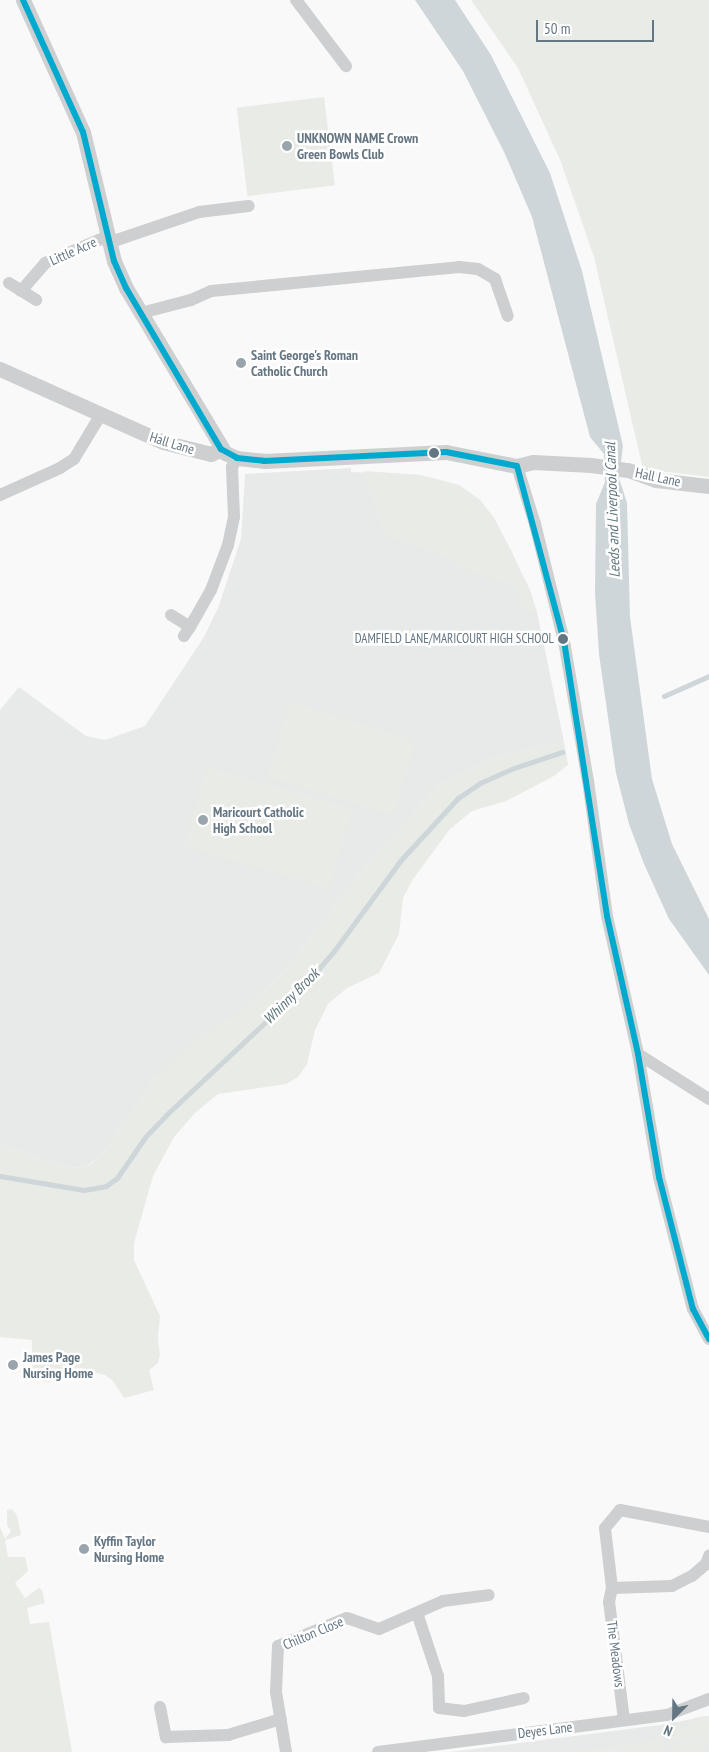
<!DOCTYPE html>
<style>
body{margin:0}
#map{position:relative;width:709px;height:1752px;overflow:hidden;background:#f9f9f9;font-family:"PT Sans Narrow",sans-serif}
div>[style]{position:absolute}
.built>*{inset:0;background:#e8e9e9}
.green>*{inset:0;background:#e8ebe6;transform-origin:0 0}
.water>*{inset:0;background:#ced6d9}
.stream>*{height:5px;margin:-2.5px;padding:0 2.5px;transform-origin:2.5px;border-radius:2.5px;background:#ced6d9}
.minor>*{height:12px;margin:-6px;padding:0 6px;transform-origin:6px;border-radius:6px;background:#cecfd0}
.tertiary>*{height:15px;margin:-7.5px;padding:0 7.5px;transform-origin:7.5px;border-radius:7.5px;background:#cecfd0}
.bus-1>*{height:6px;margin:-3px;padding:0 3px;transform-origin:3px;border-radius:3px;background:#00a9ce}
.dots>*{width:14px;height:14px;translate:-50% -50%;box-sizing:border-box;border:2px solid #fff;border-radius:50%}
span{translate:-50% -50%;white-space:nowrap;text-align:center;line-height:1.15;-webkit-text-stroke:5px #fff;paint-order:stroke}
.bus-label{font-size:13px;color:#657683}
.right{translate:-100% -50%;text-align:right}
.poi-label{font-size:14px;color:#657683;font-weight:700}
.left{translate:0 -50%;text-align:left}
.street-label{font-size:14px;color:#657683}
.water-label{font-size:15px;color:#60757c;font-style:italic}
.north{position:absolute;left:649px;top:1692px;width:50px;height:50px;-webkit-text-stroke:4px #fff;paint-order:stroke;rotate:203deg;font-size:14px;font-weight:700;line-height:20px;text-align:center;color:#657683}
.north::after{content:'';display:block;margin:auto;width:18px;height:22px;background:#657683;clip-path:polygon(50% 0,100% 100%,50% 72%,0 100%)}
.scale{position:absolute;left:536px;top:20px;width:118px;height:22px;box-sizing:border-box;border:2px solid #657683;border-top:0;padding-left:6px;font-size:15px;line-height:18px;white-space:nowrap;color:#657683;-webkit-text-stroke:4px #fff;paint-order:stroke}
</style>
<div id="map">
<div class="built">
<i style="clip-path:polygon(351px 468px,351px 472px,420px 475px,459px 485px,480px 500px,494px 518px,530px 590px,537px 612px,564px 742px,496px 757px,439px 785px,363px 870px,283px 973px,249px 1005px,155px 1078px,107px 1148px,88px 1166px,72px 1168px,53px 1163px,0 1144px,0 710px,19px 687px,86px 736px,105px 740px,145px 726px,204px 637px,218px 608px,241px 539px,245px 474px)"></i>
<i style="clip-path:polygon(709px 1716px,709px 1752px,450px 1752px,660px 1725px)"></i>
</div>
<div class="green">
<i style="clip-path:polygon(471px 0,709px 0,709px 477px,643px 469px,594px 257px,561px 162px,518px 68px)"></i>
<i style="left:324px;top:97px;width:89px;height:88px;rotate:83deg"></i>
<i style="clip-path:polygon(364px 471px,420px 475px,459px 485px,480px 500px,494px 518px,513px 554px,537px 612px,522px 610px,519px 595px,512px 585px,471px 572px,437px 553px,384px 536px)"></i>
<i style="left:290px;top:702px;width:132px;height:78px;rotate:17deg"></i>
<i style="clip-path:polygon(564px 742px,568px 765px,554px 776px,506px 801px,472px 811px,450px 829px,413px 879px,403px 898px,399px 934px,379px 973px,347px 988px,328px 1004px,315px 1030px,307px 1064px,298px 1077px,286px 1084px,218px 1094px,195px 1113px,174px 1137px,153px 1176px,134px 1243px,134px 1260px,160px 1316px,158px 1339px,160px 1355px,158px 1363px,149px 1370px,154px 1390px,124px 1398px,113px 1381px,105px 1375px,81px 1369px,68px 1371px,50px 1382px,32px 1380px,32px 1340px,0 1337px,0 1144px,53px 1163px,72px 1168px,89px 1166px,107px 1148px,155px 1078px,191px 1043px,249px 1005px,283px 973px,363px 870px,439px 785px,496px 757px)"></i>
<i style="left:207px;top:767px;width:151px;height:83px;rotate:16deg"></i>
<i style="clip-path:polygon(12px 1509px,17px 1515px,21px 1535px,5px 1540px,8px 1557px,25px 1557px,28px 1571px,15px 1583px,25px 1598px,39px 1588px,42px 1590px,45px 1603px,27px 1608px,30px 1624px,49px 1622px,72px 1752px,0 1752px,0 1527px,5px 1539px,11px 1531px,7px 1525px,7px 1510px)"></i>
<i style="clip-path:polygon(706px 1716px,709px 1718px,709px 1742px,705px 1743px,695px 1736px,669px 1744px,666px 1729px,688px 1725px,694px 1718px)"></i>
<i style="clip-path:polygon(663px 1739px,665px 1752px,576px 1752px)"></i>
<i style="clip-path:polygon(694px 1739px,703px 1746px,705px 1752px,671px 1752px,670px 1746px)"></i>
</div>
<div class="water">
<i style="clip-path:polygon(415px 0,455px 0,491px 55px,550px 173px,582px 271px,623px 446px,619px 478px,627px 503px,630px 617px,652px 779px,672px 844px,709px 919px,709px 975px,669px 919px,644px 864px,629px 824px,616px 773px,599px 654px,595px 593px,596px 504px,605px 482px,604px 454px,590px 437px,532px 217px,505px 154px,463px 71px)"></i>
</div>
<div class="stream">
<i style="left:664px;top:696px;width:49px;rotate:-24deg"></i>
<i style="left:0;top:1176px;width:85px;rotate:9.5deg"></i>
<i style="left:84px;top:1190px;width:22px;rotate:-10deg"></i>
<i style="left:106px;top:1186px;width:14px;rotate:-36deg"></i>
<i style="left:117px;top:1178px;width:51px;rotate:-55.4deg"></i>
<i style="left:146px;top:1136px;width:29px;rotate:-46deg"></i>
<i style="left:166px;top:1115px;width:187px;rotate:-43.1deg"></i>
<i style="left:303px;top:987px;width:48px;rotate:-49.3deg"></i>
<i style="left:334px;top:951px;width:112px;rotate:-53.7deg"></i>
<i style="left:400px;top:861px;width:86px;rotate:-47.4deg"></i>
<i style="left:458px;top:798px;width:27px;rotate:-34deg"></i>
<i style="left:480px;top:783px;width:37px;rotate:-24deg"></i>
<i style="left:514px;top:768px;width:51px;rotate:-18.4deg"></i>
</div>
<div class="minor">
<i style="left:296px;top:0;width:83px;rotate:52.9deg"></i>
<i style="left:108px;top:243px;width:96px;rotate:-18.8deg"></i>
<i style="left:199px;top:212px;width:50px;rotate:-6.8deg"></i>
<i style="left:9px;top:283px;width:32px;rotate:32deg"></i>
<i style="left:21px;top:291px;width:37px;rotate:-49deg"></i>
<i style="left:45px;top:263px;width:66px;rotate:-23.1deg"></i>
<i style="left:141px;top:313px;width:52px;rotate:-14.6deg"></i>
<i style="left:191px;top:300px;width:22px;rotate:-24deg"></i>
<i style="left:211px;top:291px;width:249px;rotate:-5.5deg"></i>
<i style="left:459px;top:267px;width:19px;rotate:6deg"></i>
<i style="left:478px;top:269px;width:20px;rotate:30deg"></i>
<i style="left:495px;top:279px;width:39px;rotate:71deg"></i>
<i style="left:517px;top:466px;width:61px;rotate:72.8deg"></i>
<i style="left:535px;top:524px;width:121px;rotate:76.1deg"></i>
<i style="left:564px;top:641px;width:142px;rotate:80.3deg"></i>
<i style="left:588px;top:781px;width:136px;rotate:82deg"></i>
<i style="left:607px;top:916px;width:141px;rotate:77.3deg"></i>
<i style="left:638px;top:1054px;width:125px;rotate:80.3deg"></i>
<i style="left:659px;top:1177px;width:136px;rotate:75.6deg"></i>
<i style="left:693px;top:1309px;width:34px;rotate:62deg"></i>
<i style="left:0;top:495px;width:66px;rotate:-24.2deg"></i>
<i style="left:60px;top:468px;width:17px;rotate:-33deg"></i>
<i style="left:74px;top:459px;width:50px;rotate:-58.8deg"></i>
<i style="left:171px;top:615px;width:22px;rotate:32deg"></i>
<i style="left:190px;top:627px;width:11px;rotate:124deg"></i>
<i style="left:190px;top:627px;width:43px;rotate:-60.4deg"></i>
<i style="left:211px;top:590px;width:48px;rotate:-69.3deg"></i>
<i style="left:228px;top:545px;width:29px;rotate:-78deg"></i>
<i style="left:234px;top:517px;width:50px;rotate:-92.3deg"></i>
<i style="left:232px;top:467px;width:10px;rotate:-61deg"></i>
<i style="left:638px;top:1054px;width:84px;rotate:32.4deg"></i>
<i style="left:612px;top:1588px;width:60px;rotate:-1.9deg"></i>
<i style="left:672px;top:1586px;width:22px;rotate:-27deg"></i>
<i style="left:692px;top:1576px;width:18px;rotate:-41deg"></i>
<i style="left:706px;top:1564px;width:9px;rotate:-69deg"></i>
<i style="left:417px;top:1613px;width:66px;rotate:71.6deg"></i>
<i style="left:438px;top:1676px;width:32px;rotate:88deg"></i>
<i style="left:439px;top:1708px;width:25px;rotate:7deg"></i>
<i style="left:464px;top:1711px;width:61px;rotate:-12.2deg"></i>
<i style="left:160px;top:1707px;width:31px;rotate:79deg"></i>
<i style="left:166px;top:1737px;width:62px;rotate:-1.8deg"></i>
<i style="left:228px;top:1735px;width:55px;rotate:-16.8deg"></i>
<i style="left:624px;top:1720px;width:119px;rotate:-97.2deg"></i>
<i style="left:609px;top:1602px;width:14px;rotate:-78deg"></i>
<i style="left:612px;top:1588px;width:60px;rotate:-96.7deg"></i>
<i style="left:605px;top:1528px;width:23px;rotate:-50deg"></i>
<i style="left:620px;top:1510px;width:91px;rotate:10.8deg"></i>
<i style="left:286px;top:1752px;width:61px;rotate:-99.5deg"></i>
<i style="left:276px;top:1692px;width:46px;rotate:-87.5deg"></i>
<i style="left:278px;top:1646px;width:74px;rotate:-22.1deg"></i>
<i style="left:347px;top:1618px;width:34px;rotate:19deg"></i>
<i style="left:379px;top:1629px;width:70px;rotate:-23.6deg"></i>
<i style="left:443px;top:1601px;width:46px;rotate:-7.4deg"></i>
<i style="left:378px;top:1752px;width:291px;rotate:-7.3deg"></i>
<i style="left:667px;top:1715px;width:45px;rotate:-20.9deg"></i>
</div>
<div class="tertiary">
<i style="left:23px;top:0;width:145px;rotate:65.6deg"></i>
<i style="left:83px;top:132px;width:133px;rotate:76.5deg"></i>
<i style="left:114px;top:261px;width:30px;rotate:66deg"></i>
<i style="left:126px;top:288px;width:192px;rotate:59deg"></i>
<i style="left:225px;top:453px;width:13px;rotate:23deg"></i>
<i style="left:237px;top:458px;width:27px;rotate:6deg"></i>
<i style="left:264px;top:461px;width:182px;rotate:-2.8deg"></i>
<i style="left:446px;top:452px;width:72px;rotate:11.2deg"></i>
<i style="left:517px;top:466px;width:16px;rotate:-14deg"></i>
<i style="left:533px;top:462px;width:58px;rotate:3deg"></i>
<i style="left:591px;top:465px;width:37px;rotate:8deg"></i>
<i style="left:628px;top:470px;width:30px;rotate:20deg"></i>
<i style="left:656px;top:480px;width:53px;rotate:6.5deg"></i>
<i style="left:0;top:369px;width:179px;rotate:24.1deg"></i>
<i style="left:163px;top:442px;width:49px;rotate:14deg"></i>
<i style="left:211px;top:454px;width:11px;rotate:-27deg"></i>
</div>
<div class="bus-1">
<i style="left:23px;top:0;width:145px;rotate:65.6deg"></i>
<i style="left:83px;top:132px;width:133px;rotate:76.5deg"></i>
<i style="left:114px;top:261px;width:30px;rotate:66deg"></i>
<i style="left:126px;top:288px;width:187px;rotate:59.5deg"></i>
<i style="left:221px;top:449px;width:18px;rotate:29deg"></i>
<i style="left:237px;top:458px;width:27px;rotate:6deg"></i>
<i style="left:264px;top:461px;width:182px;rotate:-2.8deg"></i>
<i style="left:446px;top:452px;width:72px;rotate:11.2deg"></i>
<i style="left:517px;top:466px;width:181px;rotate:75deg"></i>
<i style="left:564px;top:641px;width:278px;rotate:81.1deg"></i>
<i style="left:607px;top:916px;width:141px;rotate:77.3deg"></i>
<i style="left:638px;top:1054px;width:125px;rotate:80.3deg"></i>
<i style="left:659px;top:1177px;width:136px;rotate:75.6deg"></i>
<i style="left:693px;top:1309px;width:34px;rotate:62deg"></i>
</div>
<div class="dots">
<i style="left:287px;top:146px;background:#99a4ac"></i>
<i style="left:241px;top:363px;background:#99a4ac"></i>
<i style="left:434px;top:453px;background:#657683"></i>
<i style="left:563px;top:639px;background:#657683"></i>
<i style="left:203px;top:820px;background:#99a4ac"></i>
<i style="left:13px;top:1365px;background:#99a4ac"></i>
<i style="left:84px;top:1549px;background:#99a4ac"></i>
</div>
<div class="bus-label">
<span class="right" style="left:554px;top:639px">DAMFIELD LANE/MARICOURT HIGH SCHOOL</span>
</div>
<div class="poi-label">
<span class="left" style="left:297px;top:146px">UNKNOWN NAME Crown<br>Green Bowls Club</span>
<span class="left" style="left:251px;top:363px">Saint George's Roman<br>Catholic Church</span>
<span class="left" style="left:213px;top:820px">Maricourt Catholic<br>High School</span>
<span class="left" style="left:23px;top:1365px">James Page<br>Nursing Home</span>
<span class="left" style="left:94px;top:1549px">Kyffin Taylor<br>Nursing Home</span>
</div>
<div class="street-label">
<span style="left:73px;top:251px;rotate:-24deg">Little Acre</span>
<span style="left:172px;top:443px;rotate:17deg">Hall Lane</span>
<span style="left:658px;top:477px;rotate:12deg">Hall Lane</span>
<span style="left:313px;top:1633px;rotate:-23deg">Chilton Close</span>
<span style="left:616px;top:1654px;rotate:83deg">The Meadows</span>
<span style="left:545px;top:1730px;rotate:-7deg">Deyes Lane</span>
</div>
<div class="water-label">
<span style="left:612px;top:510px;rotate:-92deg">Leeds and Liverpool Canal</span>
<span style="left:291px;top:996px;rotate:-45deg">Whinny Brook</span>
</div>
<div class="north">N</div>
<div class="scale">50 m</div>
</div>
